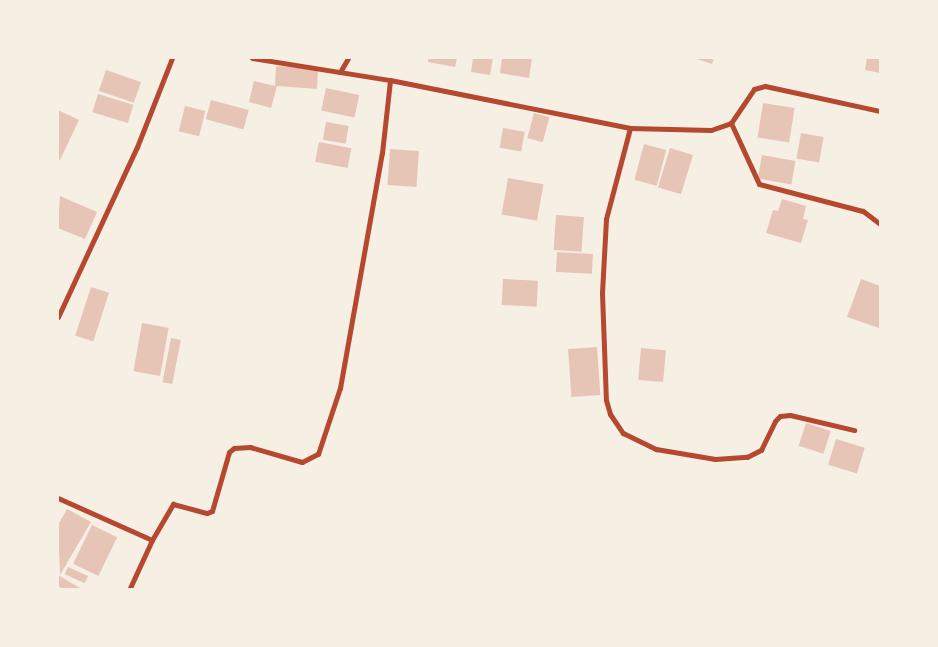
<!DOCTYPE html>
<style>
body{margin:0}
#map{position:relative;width:938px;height:647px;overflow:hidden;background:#f6efe4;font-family:Merriweather,serif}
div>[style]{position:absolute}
.building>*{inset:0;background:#e6c5b7;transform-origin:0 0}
.minor>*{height:5px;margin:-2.5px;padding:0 2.5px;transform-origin:2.5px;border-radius:2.5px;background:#b5482f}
span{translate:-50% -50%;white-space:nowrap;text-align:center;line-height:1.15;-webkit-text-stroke:4px #f6efe4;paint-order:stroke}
.frame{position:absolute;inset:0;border:59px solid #f6efe4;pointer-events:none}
</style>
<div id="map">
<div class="building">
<i style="clip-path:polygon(428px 58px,457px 58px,455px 67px,428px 62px)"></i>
<i style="clip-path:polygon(473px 58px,493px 58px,490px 75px,471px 72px)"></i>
<i style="clip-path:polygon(502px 58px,532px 58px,529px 78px,500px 73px)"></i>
<i style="clip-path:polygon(694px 58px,714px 58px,712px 64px)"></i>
<i style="clip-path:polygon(867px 58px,880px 59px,880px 73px,865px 70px)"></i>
<i style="clip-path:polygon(276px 66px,318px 69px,317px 89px,277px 86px,271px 108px,249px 102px,254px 81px,275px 86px)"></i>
<i style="left:106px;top:70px;width:37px;height:22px;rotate:19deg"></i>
<i style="left:326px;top:88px;width:34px;height:23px;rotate:12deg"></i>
<i style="left:98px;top:94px;width:37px;height:19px;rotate:17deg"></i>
<i style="left:211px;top:100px;width:39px;height:20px;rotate:15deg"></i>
<i style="left:763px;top:103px;width:32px;height:35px;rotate:9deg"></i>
<i style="left:185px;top:106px;width:21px;height:26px;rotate:14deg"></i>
<i style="clip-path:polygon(58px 110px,79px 120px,60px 160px,58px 159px)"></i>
<i style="left:534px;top:113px;width:16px;height:26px;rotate:15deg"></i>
<i style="left:326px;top:122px;width:23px;height:18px;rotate:10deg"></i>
<i style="left:503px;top:128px;width:22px;height:20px;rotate:10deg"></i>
<i style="left:801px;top:133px;width:23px;height:26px;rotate:10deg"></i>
<i style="left:319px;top:142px;width:33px;height:20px;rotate:11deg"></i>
<i style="left:644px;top:144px;width:23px;height:37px;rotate:15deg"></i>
<i style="left:670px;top:148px;width:24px;height:41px;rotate:17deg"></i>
<i style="left:390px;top:149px;width:29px;height:36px;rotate:4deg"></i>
<i style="left:762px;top:155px;width:34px;height:24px;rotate:10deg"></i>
<i style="left:508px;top:178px;width:36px;height:37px;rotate:10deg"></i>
<i style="clip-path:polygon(60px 196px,97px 212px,85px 239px,58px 228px)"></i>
<i style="clip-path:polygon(782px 199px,806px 206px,803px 219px,808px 220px,801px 243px,766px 233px,773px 210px,778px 211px)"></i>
<i style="left:556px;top:215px;width:28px;height:35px;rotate:4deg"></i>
<i style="left:557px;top:252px;width:36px;height:20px;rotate:3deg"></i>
<i style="left:503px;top:279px;width:35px;height:26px;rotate:3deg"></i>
<i style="clip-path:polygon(861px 279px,880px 286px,879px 328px,847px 317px)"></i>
<i style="left:91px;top:287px;width:19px;height:51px;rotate:18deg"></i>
<i style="left:142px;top:323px;width:27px;height:49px;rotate:10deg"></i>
<i style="left:171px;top:338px;width:10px;height:45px;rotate:11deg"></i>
<i style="left:597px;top:347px;width:48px;height:29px;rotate:86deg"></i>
<i style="left:641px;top:348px;width:25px;height:32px;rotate:5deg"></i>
<i style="left:806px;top:423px;width:26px;height:24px;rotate:18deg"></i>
<i style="left:836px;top:439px;width:30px;height:27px;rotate:17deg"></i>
<i style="clip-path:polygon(67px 509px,91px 522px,60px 575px,58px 525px)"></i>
<i style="left:92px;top:525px;width:28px;height:43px;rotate:26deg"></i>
<i style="left:68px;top:567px;width:22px;height:8px;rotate:24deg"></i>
<i style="clip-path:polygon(58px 575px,80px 588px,79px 590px,64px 590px,58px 586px)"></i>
</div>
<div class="minor">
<i style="left:252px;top:58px;width:140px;rotate:9.1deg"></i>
<i style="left:390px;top:80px;width:245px;rotate:11.3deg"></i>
<i style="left:630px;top:128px;width:81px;rotate:1.4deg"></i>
<i style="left:711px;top:130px;width:21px;rotate:-19deg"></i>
<i style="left:731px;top:123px;width:41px;rotate:-55.9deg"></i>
<i style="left:754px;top:89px;width:11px;rotate:-15deg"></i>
<i style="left:765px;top:86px;width:118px;rotate:12.3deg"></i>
<i style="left:340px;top:72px;width:16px;rotate:-60deg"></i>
<i style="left:731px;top:123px;width:67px;rotate:65.3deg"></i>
<i style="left:759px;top:184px;width:107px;rotate:14.6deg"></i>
<i style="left:863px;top:211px;width:21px;rotate:37deg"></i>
<i style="left:630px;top:128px;width:94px;rotate:104.8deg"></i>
<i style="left:606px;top:219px;width:74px;rotate:93.1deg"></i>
<i style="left:602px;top:293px;width:107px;rotate:87.9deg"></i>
<i style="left:606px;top:400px;width:15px;rotate:74deg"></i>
<i style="left:610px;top:414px;width:23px;rotate:56deg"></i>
<i style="left:623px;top:433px;width:37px;rotate:26deg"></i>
<i style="left:656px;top:449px;width:60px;rotate:9.6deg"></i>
<i style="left:715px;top:459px;width:32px;rotate:-4deg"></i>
<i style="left:747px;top:457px;width:16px;rotate:-27deg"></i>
<i style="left:761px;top:450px;width:32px;rotate:-64deg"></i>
<i style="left:775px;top:421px;width:7px;rotate:-45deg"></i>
<i style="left:780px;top:416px;width:10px;rotate:-6deg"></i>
<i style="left:790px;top:415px;width:66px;rotate:13.2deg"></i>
<i style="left:58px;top:317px;width:187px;rotate:-65.1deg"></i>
<i style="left:137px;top:147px;width:96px;rotate:-68.5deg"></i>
<i style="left:58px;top:498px;width:103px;rotate:24.1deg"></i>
<i style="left:129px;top:590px;width:55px;rotate:-65.3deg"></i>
<i style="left:152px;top:540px;width:42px;rotate:-59.7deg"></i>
<i style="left:173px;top:504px;width:35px;rotate:15deg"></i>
<i style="left:207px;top:513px;width:5px;rotate:-22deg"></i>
<i style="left:212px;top:511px;width:61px;rotate:-73.9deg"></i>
<i style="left:229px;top:452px;width:6px;rotate:-39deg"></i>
<i style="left:234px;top:448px;width:16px;rotate:-4deg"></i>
<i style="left:250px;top:447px;width:54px;rotate:16.1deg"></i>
<i style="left:302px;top:462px;width:18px;rotate:-27deg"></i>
<i style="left:318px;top:454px;width:70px;rotate:-71.6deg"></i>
<i style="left:340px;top:388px;width:239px;rotate:-79.9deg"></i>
<i style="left:382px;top:153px;width:73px;rotate:-83.7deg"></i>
</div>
<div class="frame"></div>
</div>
